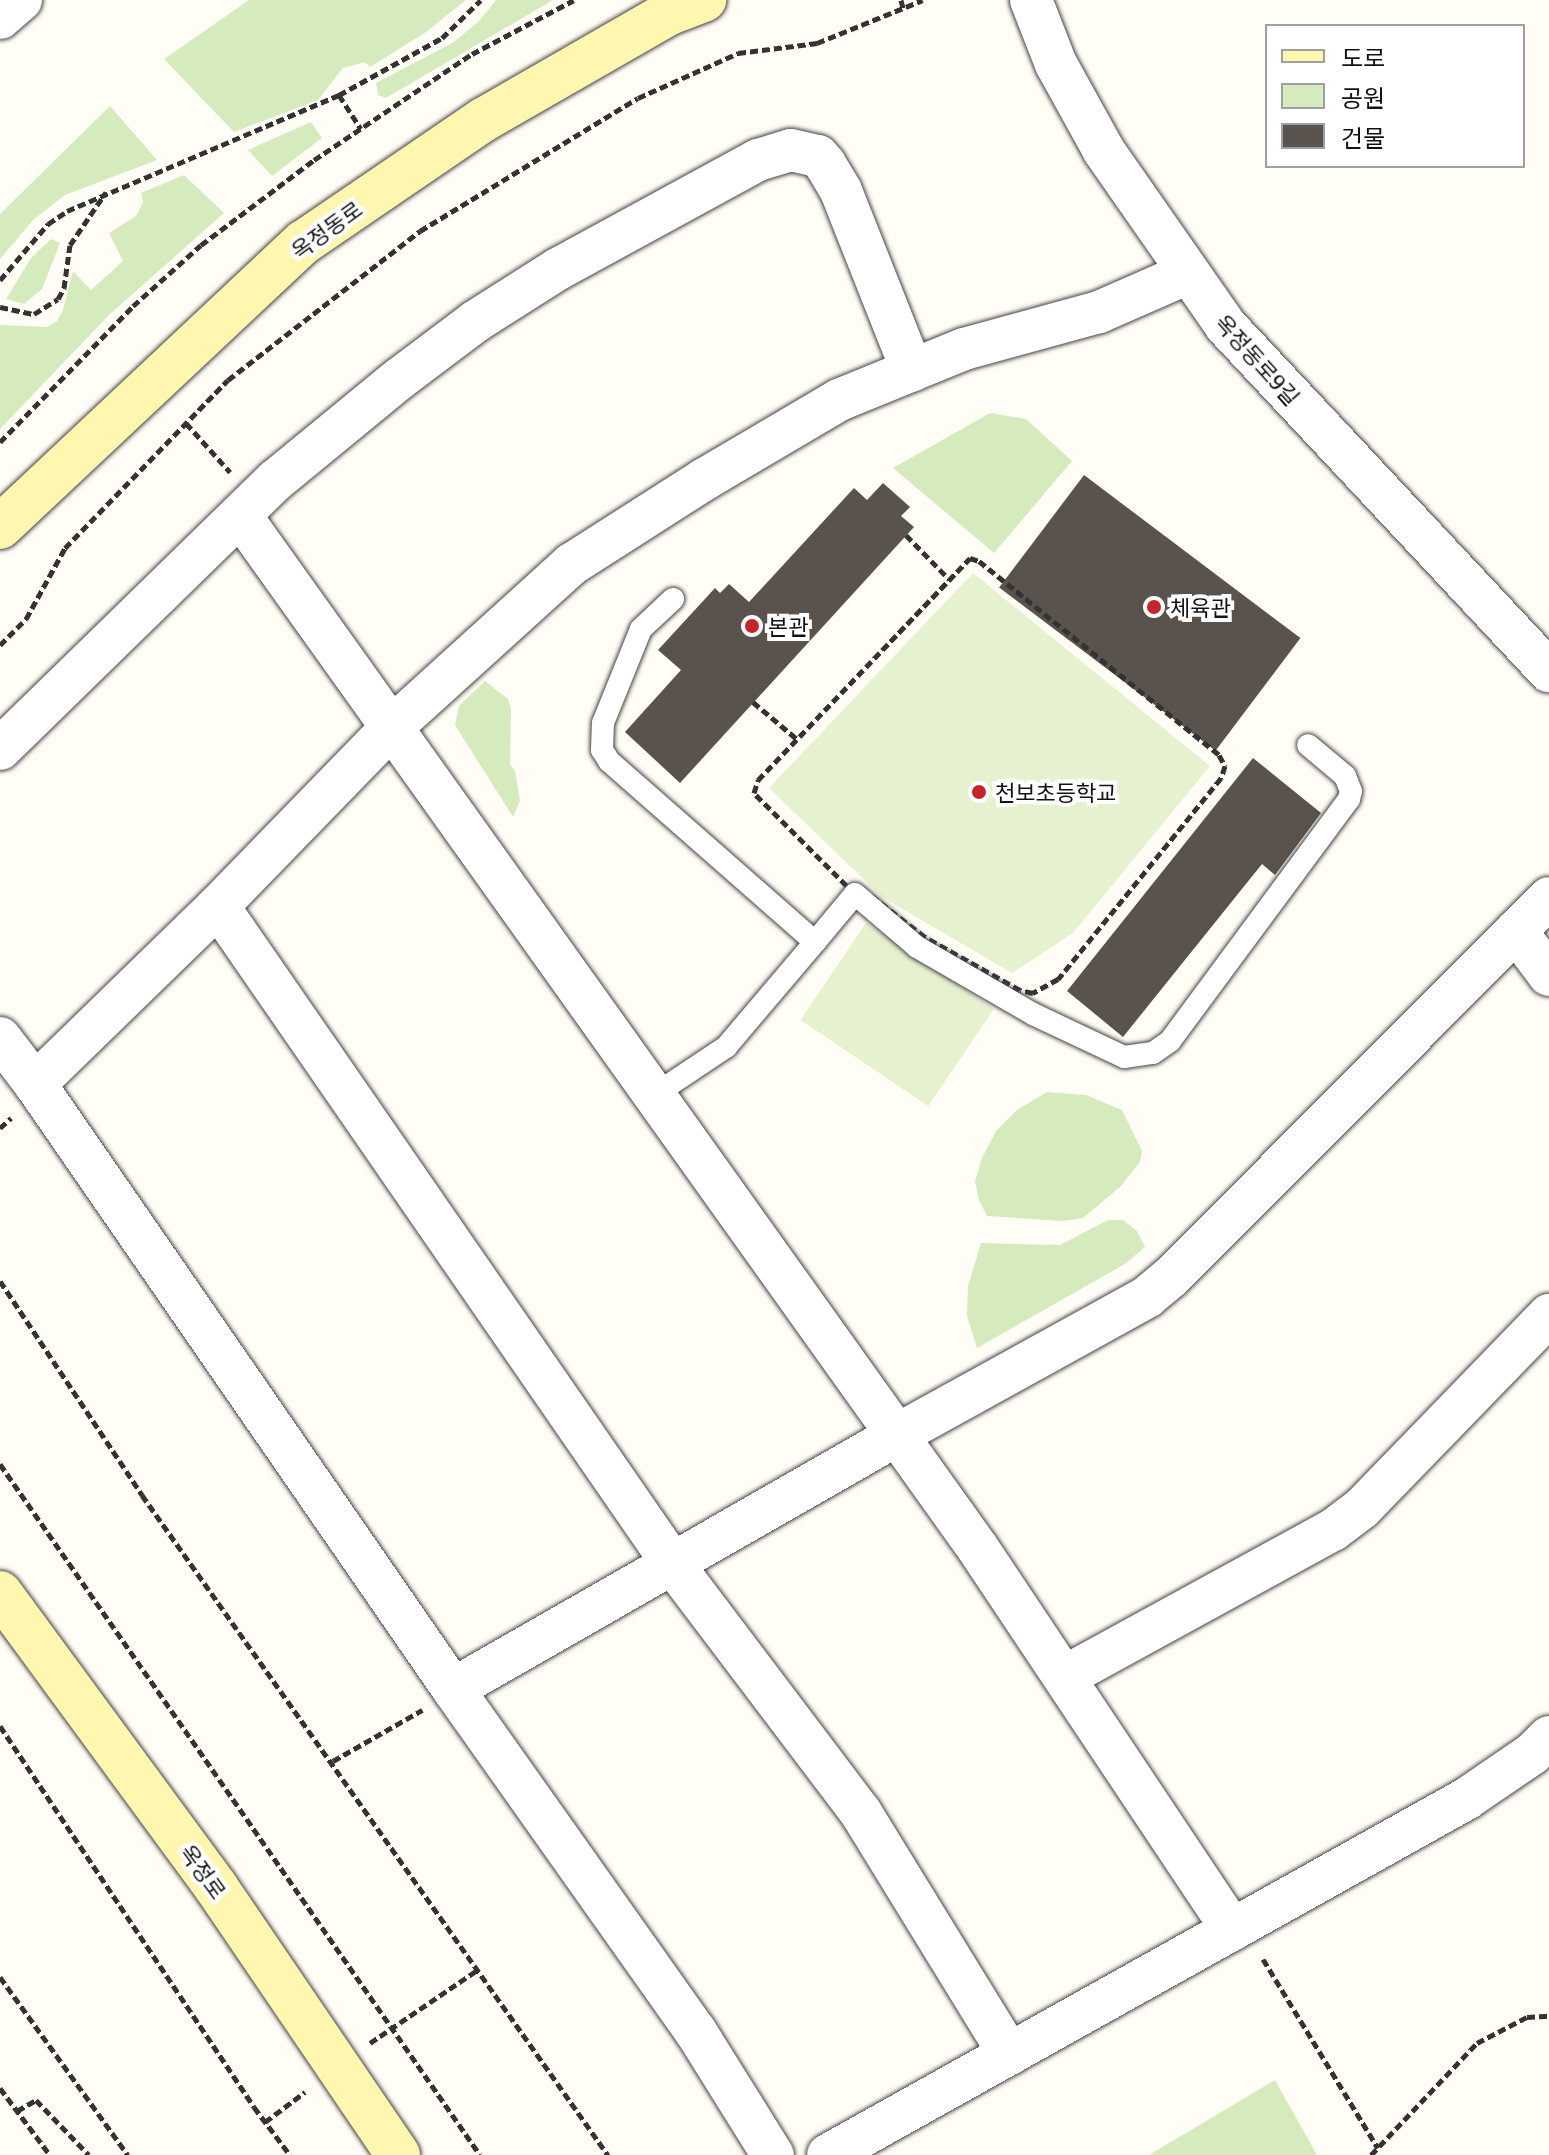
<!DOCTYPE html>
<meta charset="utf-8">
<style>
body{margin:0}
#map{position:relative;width:1549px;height:2155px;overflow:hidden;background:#fffdf5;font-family:Literata,"Noto Sans KR",serif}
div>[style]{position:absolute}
.green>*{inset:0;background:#d5ebbd}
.pitch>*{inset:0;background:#e6f2cf;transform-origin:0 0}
.building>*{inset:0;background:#5a524d;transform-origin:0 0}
.path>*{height:5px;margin-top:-2.5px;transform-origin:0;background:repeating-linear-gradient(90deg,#333 0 8px,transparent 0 12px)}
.roads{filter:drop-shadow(0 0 2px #444) drop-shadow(0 0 2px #444)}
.lane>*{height:22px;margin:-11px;padding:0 11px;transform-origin:11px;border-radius:11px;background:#fff}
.street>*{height:42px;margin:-21px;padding:0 21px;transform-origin:21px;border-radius:21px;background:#fff}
.secondary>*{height:44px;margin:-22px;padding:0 22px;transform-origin:22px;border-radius:22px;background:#fff6b0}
.dots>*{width:22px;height:22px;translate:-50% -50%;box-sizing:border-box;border:4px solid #fff;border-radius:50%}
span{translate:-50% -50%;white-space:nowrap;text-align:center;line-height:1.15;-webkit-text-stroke:8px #fff;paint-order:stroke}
.street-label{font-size:22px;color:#111}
.poi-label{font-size:22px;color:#111}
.left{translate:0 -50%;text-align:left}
.legend{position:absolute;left:1265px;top:24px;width:260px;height:144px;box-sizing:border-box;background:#fff;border:2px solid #a0a0a0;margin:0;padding:10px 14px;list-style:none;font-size:24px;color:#111}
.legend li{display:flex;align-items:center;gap:16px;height:40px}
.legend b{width:40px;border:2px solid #a0a0a0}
</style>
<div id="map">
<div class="green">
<i style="clip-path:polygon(249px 0,466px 0,426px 32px,370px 67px,365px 62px,343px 68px,318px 100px,234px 132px,164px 59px)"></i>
<i style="clip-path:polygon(496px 0,553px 0,386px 98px,378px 95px,376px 83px,454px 42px,480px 20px)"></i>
<i style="clip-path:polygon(110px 106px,157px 160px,65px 195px,33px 220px,0 259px,0 214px)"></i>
<i style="clip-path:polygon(311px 122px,322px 138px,272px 176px,248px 150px)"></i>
<i style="clip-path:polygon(184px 175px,224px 213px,110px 314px,0 429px,0 325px,47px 327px,57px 321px,63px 310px,73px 271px,91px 290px,123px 261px,109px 233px,136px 216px,143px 202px,141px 193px)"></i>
<i style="clip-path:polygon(51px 239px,60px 243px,42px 289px,24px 304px,6px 299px,31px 258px)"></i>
<i style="clip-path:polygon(990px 413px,1026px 419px,1072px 461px,994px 553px,893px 468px)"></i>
<i style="clip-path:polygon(485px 681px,508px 699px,511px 709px,510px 764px,515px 771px,520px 801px,513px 817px,455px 725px,459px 706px)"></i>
<i style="clip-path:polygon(1047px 1092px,1086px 1095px,1122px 1110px,1142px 1151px,1140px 1162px,1121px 1186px,1083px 1218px,1063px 1221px,987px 1216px,979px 1200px,975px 1181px,982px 1158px,996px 1131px,1017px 1110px)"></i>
<i style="clip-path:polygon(1108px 1220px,1123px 1220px,1137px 1231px,1145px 1247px,1125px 1264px,977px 1348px,967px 1316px,968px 1286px,981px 1243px,1060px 1245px)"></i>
<i style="clip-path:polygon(1275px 2080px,1317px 2155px,1149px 2155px)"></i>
</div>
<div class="pitch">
<i style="clip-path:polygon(973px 573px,1210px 766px,1073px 933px,1012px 973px,882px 897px,769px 788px)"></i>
<i style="left:866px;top:923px;width:154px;height:117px;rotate:34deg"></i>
</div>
<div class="building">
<i style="left:1084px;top:475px;width:271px;height:141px;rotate:37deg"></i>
<i style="clip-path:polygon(883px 483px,910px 507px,901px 516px,914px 527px,680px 783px,625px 732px,681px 670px,658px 650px,715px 588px,720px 593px,729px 584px,749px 602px,854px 488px,867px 500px)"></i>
<i style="clip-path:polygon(1253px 758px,1321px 813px,1275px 875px,1262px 864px,1123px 1037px,1067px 991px)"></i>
</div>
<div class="path">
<i style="left:901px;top:0;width:8px;rotate:76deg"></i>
<i style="left:339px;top:95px;width:40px;rotate:57.1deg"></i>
<i style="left:0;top:280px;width:74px;rotate:-49.4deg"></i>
<i style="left:48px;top:224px;width:23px;rotate:-34deg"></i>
<i style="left:67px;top:211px;width:296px;rotate:-23.1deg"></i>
<i style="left:339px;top:95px;width:118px;rotate:-29deg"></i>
<i style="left:442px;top:38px;width:54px;rotate:-44.3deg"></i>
<i style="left:0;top:307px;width:35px;rotate:12deg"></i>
<i style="left:34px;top:314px;width:28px;rotate:-32deg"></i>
<i style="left:58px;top:299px;width:13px;rotate:-61deg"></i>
<i style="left:64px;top:288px;width:43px;rotate:-82.1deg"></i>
<i style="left:70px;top:245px;width:64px;rotate:-55.8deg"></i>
<i style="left:186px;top:423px;width:66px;rotate:48.1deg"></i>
<i style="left:0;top:442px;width:190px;rotate:-45.6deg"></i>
<i style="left:133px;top:306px;width:91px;rotate:-41.9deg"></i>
<i style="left:201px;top:245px;width:141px;rotate:-37deg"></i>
<i style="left:314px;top:160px;width:190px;rotate:-33.9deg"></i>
<i style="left:472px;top:54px;width:115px;rotate:-27.9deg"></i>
<i style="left:906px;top:535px;width:62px;rotate:45.7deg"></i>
<i style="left:970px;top:558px;width:9px;rotate:18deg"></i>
<i style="left:979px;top:561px;width:309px;rotate:38.9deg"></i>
<i style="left:1219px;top:755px;width:13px;rotate:61deg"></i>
<i style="left:1225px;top:766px;width:13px;rotate:108deg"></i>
<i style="left:1221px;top:778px;width:259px;rotate:129deg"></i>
<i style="left:1058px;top:979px;width:29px;rotate:151deg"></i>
<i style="left:1033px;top:993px;width:13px;rotate:-167deg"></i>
<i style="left:1020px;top:990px;width:109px;rotate:-150.8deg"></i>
<i style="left:925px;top:937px;width:71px;rotate:-142.5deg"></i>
<i style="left:869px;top:894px;width:14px;rotate:180deg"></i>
<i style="left:855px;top:894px;width:143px;rotate:-135deg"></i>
<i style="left:754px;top:793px;width:14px;rotate:-73deg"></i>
<i style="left:758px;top:780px;width:307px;rotate:-46.3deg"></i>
<i style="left:0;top:645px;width:37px;rotate:-45deg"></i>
<i style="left:26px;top:619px;width:81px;rotate:-61.2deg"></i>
<i style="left:65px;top:548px;width:234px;rotate:-45.9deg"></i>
<i style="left:228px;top:380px;width:243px;rotate:-37.8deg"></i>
<i style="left:420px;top:231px;width:255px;rotate:-31.4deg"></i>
<i style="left:638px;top:98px;width:110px;rotate:-24.2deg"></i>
<i style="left:738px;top:53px;width:80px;rotate:-7.2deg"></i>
<i style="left:817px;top:43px;width:114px;rotate:-22.1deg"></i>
<i style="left:753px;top:702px;width:57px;rotate:40.1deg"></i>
<i style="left:0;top:1128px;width:15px;rotate:-42deg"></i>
<i style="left:0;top:1281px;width:257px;rotate:56.4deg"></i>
<i style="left:142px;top:1495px;width:808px;rotate:54.78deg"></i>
<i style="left:0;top:1464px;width:841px;rotate:55.21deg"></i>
<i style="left:0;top:1726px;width:458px;rotate:56.3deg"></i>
<i style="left:254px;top:2107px;width:60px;rotate:53.1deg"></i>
<i style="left:333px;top:1761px;width:103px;rotate:-29.8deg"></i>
<i style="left:1263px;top:1959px;width:221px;rotate:58.7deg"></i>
<i style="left:0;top:1977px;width:219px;rotate:54.3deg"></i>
<i style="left:370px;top:2043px;width:132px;rotate:-34.2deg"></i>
<i style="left:0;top:2088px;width:84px;rotate:53.3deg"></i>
<i style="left:17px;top:2111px;width:22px;rotate:-30deg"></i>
<i style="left:36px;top:2100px;width:76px;rotate:46.1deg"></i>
<i style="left:265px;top:2122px;width:50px;rotate:-36.9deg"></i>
<i style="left:1371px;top:2155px;width:154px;rotate:-46.6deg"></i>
<i style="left:1477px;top:2043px;width:56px;rotate:-27.5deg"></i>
<i style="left:1527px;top:2017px;width:22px;rotate:-3deg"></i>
</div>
<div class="roads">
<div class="lane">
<i style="left:815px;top:942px;width:62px;rotate:-50.2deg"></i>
<i style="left:855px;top:894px;width:82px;rotate:40.5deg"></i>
<i style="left:917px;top:947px;width:134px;rotate:30deg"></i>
<i style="left:1033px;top:1014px;width:101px;rotate:25.3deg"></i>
<i style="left:1124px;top:1057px;width:29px;rotate:-8deg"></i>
<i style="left:1153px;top:1053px;width:21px;rotate:-35deg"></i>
<i style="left:1170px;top:1041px;width:301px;rotate:-53.5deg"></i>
<i style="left:1349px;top:799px;width:8px;rotate:-76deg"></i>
<i style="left:1351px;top:791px;width:16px;rotate:-112deg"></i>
<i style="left:1345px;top:776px;width:48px;rotate:-140deg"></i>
<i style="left:654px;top:1095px;width:87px;rotate:-33.7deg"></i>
<i style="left:726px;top:1047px;width:138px;rotate:-49.7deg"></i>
<i style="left:815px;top:942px;width:274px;rotate:-138.7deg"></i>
<i style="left:609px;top:761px;width:13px;rotate:-122deg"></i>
<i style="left:602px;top:750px;width:27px;rotate:-88deg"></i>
<i style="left:603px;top:723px;width:101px;rotate:-68deg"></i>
<i style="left:641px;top:629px;width:44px;rotate:-43.2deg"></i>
</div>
<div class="street">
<i style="left:1031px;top:0;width:69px;rotate:68.7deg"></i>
<i style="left:1056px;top:64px;width:99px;rotate:61.1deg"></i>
<i style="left:1104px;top:151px;width:213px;rotate:55.1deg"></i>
<i style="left:1226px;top:326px;width:473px;rotate:46.9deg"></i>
<i style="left:0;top:18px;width:28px;rotate:-41deg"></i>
<i style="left:240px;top:515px;width:1268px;rotate:54.47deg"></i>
<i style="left:977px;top:1547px;width:460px;rotate:56.3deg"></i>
<i style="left:0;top:749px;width:385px;rotate:-44.3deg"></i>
<i style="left:276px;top:480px;width:159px;rotate:-39.4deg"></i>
<i style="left:399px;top:379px;width:96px;rotate:-37deg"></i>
<i style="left:476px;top:321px;width:97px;rotate:-32.4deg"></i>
<i style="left:558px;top:269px;width:228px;rotate:-28.6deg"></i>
<i style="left:758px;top:160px;width:34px;rotate:-17deg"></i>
<i style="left:791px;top:150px;width:28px;rotate:13deg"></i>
<i style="left:818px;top:156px;width:11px;rotate:49deg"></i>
<i style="left:825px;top:164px;width:31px;rotate:59deg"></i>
<i style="left:841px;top:191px;width:193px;rotate:68.4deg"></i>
<i style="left:218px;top:906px;width:799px;rotate:55.35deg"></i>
<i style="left:672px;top:1563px;width:313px;rotate:52.9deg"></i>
<i style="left:861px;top:1813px;width:283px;rotate:58.4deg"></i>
<i style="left:1516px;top:931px;width:55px;rotate:53.1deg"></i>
<i style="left:0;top:1038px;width:58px;rotate:52.7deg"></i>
<i style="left:35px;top:1084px;width:735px;rotate:55.36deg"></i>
<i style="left:453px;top:1689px;width:420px;rotate:54.7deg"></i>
<i style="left:696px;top:2032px;width:145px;rotate:58deg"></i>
<i style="left:35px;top:1084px;width:255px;rotate:-44.2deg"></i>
<i style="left:218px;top:906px;width:250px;rotate:-45.8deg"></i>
<i style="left:392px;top:727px;width:243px;rotate:-42.2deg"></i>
<i style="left:572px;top:564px;width:158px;rotate:-32.6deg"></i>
<i style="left:705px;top:479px;width:156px;rotate:-30.5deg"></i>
<i style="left:839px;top:400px;width:135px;rotate:-22.2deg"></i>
<i style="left:964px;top:349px;width:140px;rotate:-15.3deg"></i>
<i style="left:1099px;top:312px;width:95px;rotate:-23.6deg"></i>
<i style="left:1064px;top:1677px;width:307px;rotate:-28.7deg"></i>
<i style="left:1333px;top:1530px;width:36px;rotate:-37deg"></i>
<i style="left:1362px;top:1508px;width:269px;rotate:-45.9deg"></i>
<i style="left:453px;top:1689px;width:512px;rotate:-29.77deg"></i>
<i style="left:897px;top:1435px;width:286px;rotate:-28.9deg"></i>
<i style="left:1147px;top:1297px;width:31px;rotate:-40deg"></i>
<i style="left:1171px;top:1277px;width:535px;rotate:-45.08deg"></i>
<i style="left:828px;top:2155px;width:731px;rotate:-29.16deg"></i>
<i style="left:1466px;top:1799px;width:80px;rotate:-34.3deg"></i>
<i style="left:1532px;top:1754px;width:24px;rotate:-45deg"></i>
</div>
<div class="secondary">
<i style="left:0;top:527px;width:417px;rotate:-43.2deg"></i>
<i style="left:304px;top:242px;width:217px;rotate:-34.3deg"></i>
<i style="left:483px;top:120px;width:212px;rotate:-29.9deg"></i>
<i style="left:667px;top:14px;width:40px;rotate:-21deg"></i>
<i style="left:0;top:1593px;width:365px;rotate:53.7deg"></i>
<i style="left:216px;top:1887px;width:324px;rotate:55.8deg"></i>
</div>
</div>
<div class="dots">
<i style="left:1154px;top:607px;background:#c4262e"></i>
<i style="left:752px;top:626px;background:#c4262e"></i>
<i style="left:979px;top:792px;background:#c4262e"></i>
</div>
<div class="street-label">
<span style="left:326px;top:229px;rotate:-36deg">옥정동로</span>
<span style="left:1258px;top:359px;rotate:48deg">옥정동로9길</span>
<span style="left:204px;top:1871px;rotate:54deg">옥정로</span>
</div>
<div class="poi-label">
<span class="left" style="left:1170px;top:607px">체육관</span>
<span class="left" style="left:768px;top:626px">본관</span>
<span class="left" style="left:995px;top:792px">천보초등학교</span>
</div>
<ul class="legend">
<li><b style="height:10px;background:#fff6b0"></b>도로</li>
<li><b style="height:22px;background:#d5ebbd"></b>공원</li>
<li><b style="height:22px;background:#5a524d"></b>건물</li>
</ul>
</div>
